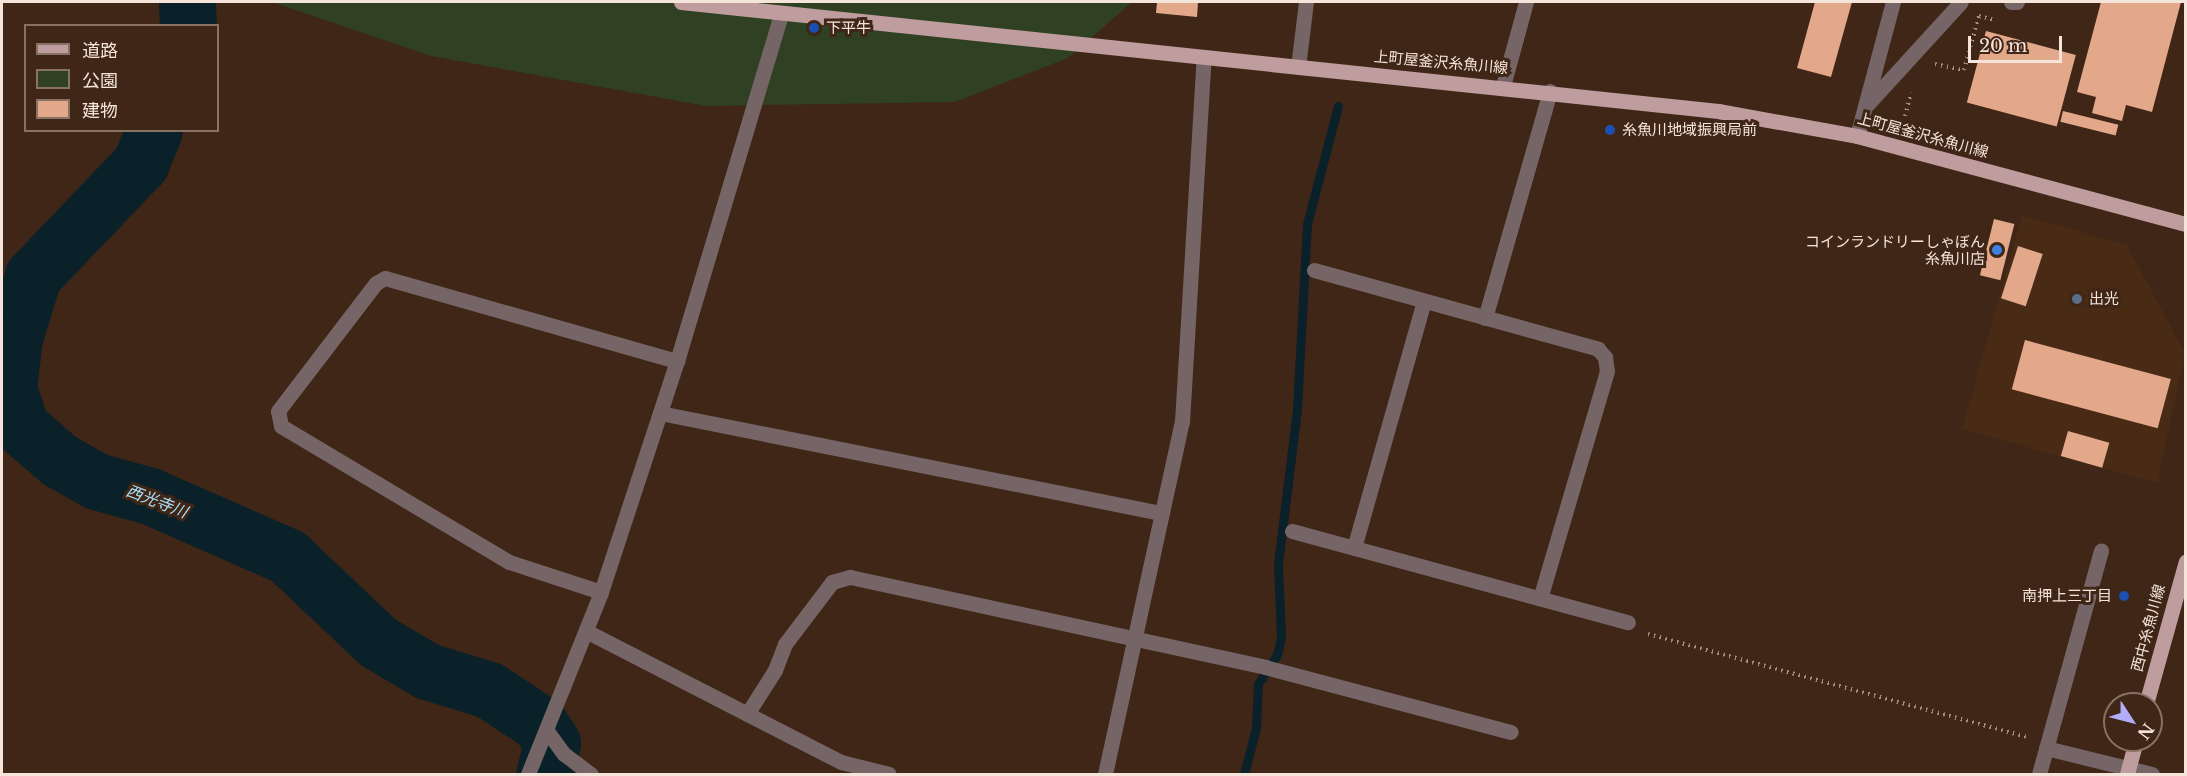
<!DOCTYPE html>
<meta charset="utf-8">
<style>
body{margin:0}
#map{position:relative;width:2187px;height:776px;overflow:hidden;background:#3f2616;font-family:"Libre Baskerville","Noto Sans JP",serif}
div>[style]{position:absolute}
.built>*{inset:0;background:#492a15}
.green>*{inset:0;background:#304022}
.stream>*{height:9px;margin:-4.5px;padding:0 4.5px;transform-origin:4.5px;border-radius:4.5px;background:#0a2129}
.river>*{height:57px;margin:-28.5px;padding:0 28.5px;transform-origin:28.5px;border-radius:28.5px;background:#0a2129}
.building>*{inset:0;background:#e3a78a;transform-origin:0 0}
.path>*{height:4px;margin-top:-2px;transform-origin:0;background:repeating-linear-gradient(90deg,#a18d80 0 1.5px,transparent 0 6px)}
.minor>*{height:15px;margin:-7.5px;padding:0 7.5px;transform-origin:7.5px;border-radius:7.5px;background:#766566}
.major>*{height:15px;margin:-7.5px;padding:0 7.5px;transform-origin:7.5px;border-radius:7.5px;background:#bf9d9e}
.dots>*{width:16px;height:16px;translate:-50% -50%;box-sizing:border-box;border:3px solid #3f2616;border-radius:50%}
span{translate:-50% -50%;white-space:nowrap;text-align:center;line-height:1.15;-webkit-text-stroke:6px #3f2616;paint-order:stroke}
.poi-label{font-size:15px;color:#f5e4da}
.left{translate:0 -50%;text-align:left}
.right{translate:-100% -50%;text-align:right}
.street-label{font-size:15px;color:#f5e4da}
.water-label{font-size:16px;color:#a7e0f9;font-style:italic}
.frame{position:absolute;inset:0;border:3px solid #f5e4da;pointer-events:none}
.legend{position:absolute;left:24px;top:24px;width:195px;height:108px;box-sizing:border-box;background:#3f2616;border:2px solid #887264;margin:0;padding:8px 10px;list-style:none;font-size:18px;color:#f5e4da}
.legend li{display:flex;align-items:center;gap:12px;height:30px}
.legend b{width:30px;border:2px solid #887264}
.north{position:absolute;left:2103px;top:692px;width:60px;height:60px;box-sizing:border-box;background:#3f2616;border:2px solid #887264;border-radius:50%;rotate:126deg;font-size:16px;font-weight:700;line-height:24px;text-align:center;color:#f5e4da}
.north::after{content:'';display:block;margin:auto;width:21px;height:27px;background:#b2adf9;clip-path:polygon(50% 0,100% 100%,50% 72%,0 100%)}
.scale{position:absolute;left:1968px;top:36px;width:94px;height:27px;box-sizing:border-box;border:3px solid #f5e4da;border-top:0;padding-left:8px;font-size:18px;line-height:21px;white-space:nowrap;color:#f5e4da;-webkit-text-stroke:4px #3f2616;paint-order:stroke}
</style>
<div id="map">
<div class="built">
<i style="clip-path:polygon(2022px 215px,2127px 245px,2185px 353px,2157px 483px,1962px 429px)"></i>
</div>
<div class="green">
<i style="clip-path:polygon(272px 2px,1132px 2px,1068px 58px,955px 102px,706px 106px,431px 56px)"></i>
</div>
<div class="stream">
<i style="left:1244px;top:774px;width:48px;rotate:-75.4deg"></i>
<i style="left:1256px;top:728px;width:44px;rotate:-87.4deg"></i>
<i style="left:1258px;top:684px;width:35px;rotate:-57deg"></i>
<i style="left:1277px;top:655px;width:18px;rotate:-77deg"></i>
<i style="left:1281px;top:637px;width:73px;rotate:-92.4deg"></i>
<i style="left:1278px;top:564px;width:156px;rotate:-83deg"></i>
<i style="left:1297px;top:409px;width:185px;rotate:-86.9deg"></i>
<i style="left:1307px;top:224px;width:122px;rotate:-75.3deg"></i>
</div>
<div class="river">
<i style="left:187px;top:2px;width:24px;rotate:88deg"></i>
<i style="left:154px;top:130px;width:37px;rotate:112deg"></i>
<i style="left:140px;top:164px;width:155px;rotate:133.7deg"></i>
<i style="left:33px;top:276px;width:65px;rotate:107deg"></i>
<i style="left:14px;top:338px;width:50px;rotate:96.8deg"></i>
<i style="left:8px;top:388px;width:41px;rotate:71.6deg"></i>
<i style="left:21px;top:427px;width:50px;rotate:41deg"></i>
<i style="left:59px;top:460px;width:43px;rotate:29.6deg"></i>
<i style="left:96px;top:481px;width:56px;rotate:15.5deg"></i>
<i style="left:150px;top:496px;width:150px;rotate:23.7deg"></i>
<i style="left:287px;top:556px;width:125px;rotate:43.4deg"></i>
<i style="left:378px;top:642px;width:57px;rotate:30.6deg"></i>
<i style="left:427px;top:671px;width:65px;rotate:17deg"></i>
<i style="left:489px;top:690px;width:60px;rotate:33.4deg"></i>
<i style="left:539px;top:723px;width:24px;rotate:57deg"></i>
<i style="left:552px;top:743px;width:32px;rotate:104deg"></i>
</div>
<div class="building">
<i style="clip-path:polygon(1157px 2px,1198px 2px,1197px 17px,1156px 13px)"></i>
<i style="clip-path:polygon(1815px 2px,1852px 2px,1831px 77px,1797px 68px)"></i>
<i style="clip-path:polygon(2101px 2px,2181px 2px,2152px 112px,2126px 105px,2122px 121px,2092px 113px,2096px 97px,2077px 92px)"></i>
<i style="left:1986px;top:31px;width:93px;height:74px;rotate:15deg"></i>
<i style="left:2063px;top:111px;width:57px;height:11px;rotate:14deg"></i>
<i style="left:1994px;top:219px;width:21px;height:58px;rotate:14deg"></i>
<i style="left:2018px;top:246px;width:26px;height:55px;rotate:18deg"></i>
<i style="left:2025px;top:340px;width:151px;height:51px;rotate:15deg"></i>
<i style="left:2068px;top:431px;width:43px;height:26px;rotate:16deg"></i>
</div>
<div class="path">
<i style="left:1935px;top:64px;width:30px;rotate:12deg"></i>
<i style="left:1964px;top:70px;width:56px;rotate:-74.5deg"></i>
<i style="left:1979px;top:16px;width:16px;rotate:14deg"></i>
<i style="left:1905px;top:116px;width:24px;rotate:-75deg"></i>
<i style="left:1648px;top:634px;width:392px;rotate:15.2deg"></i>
</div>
<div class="minor">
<i style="left:2011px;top:2px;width:6px"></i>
<i style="left:1298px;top:67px;width:65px;rotate:-83deg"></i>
<i style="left:1503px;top:86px;width:87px;rotate:-74.7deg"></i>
<i style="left:1865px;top:107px;width:142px;rotate:-47.6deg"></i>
<i style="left:1857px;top:136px;width:139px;rotate:-75deg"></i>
<i style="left:1314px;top:270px;width:295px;rotate:15.5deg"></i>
<i style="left:1598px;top:349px;width:11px;rotate:49deg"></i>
<i style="left:1605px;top:357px;width:14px;rotate:82deg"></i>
<i style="left:1607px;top:371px;width:237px;rotate:106.4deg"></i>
<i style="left:1485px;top:318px;width:236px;rotate:-74deg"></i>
<i style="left:660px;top:413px;width:511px;rotate:11.29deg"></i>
<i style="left:1292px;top:531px;width:348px;rotate:15.2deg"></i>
<i style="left:1354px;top:548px;width:257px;rotate:-74.2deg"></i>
<i style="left:601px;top:592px;width:97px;rotate:-161.9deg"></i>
<i style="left:509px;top:562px;width:265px;rotate:-149.2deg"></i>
<i style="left:281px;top:426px;width:15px;rotate:-101deg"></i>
<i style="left:278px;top:411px;width:161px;rotate:-52.6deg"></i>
<i style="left:376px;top:283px;width:10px;rotate:-29deg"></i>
<i style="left:385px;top:278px;width:304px;rotate:15.9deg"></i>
<i style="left:586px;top:631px;width:287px;rotate:27.2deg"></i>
<i style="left:841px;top:762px;width:49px;rotate:14deg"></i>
<i style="left:747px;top:714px;width:52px;rotate:-57.5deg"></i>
<i style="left:775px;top:670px;width:28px;rotate:-69deg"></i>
<i style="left:785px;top:644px;width:78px;rotate:-52.8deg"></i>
<i style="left:832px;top:582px;width:19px;rotate:-16deg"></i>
<i style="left:850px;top:577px;width:425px;rotate:12.2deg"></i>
<i style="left:1265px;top:667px;width:254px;rotate:14.8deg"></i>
<i style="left:547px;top:731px;width:29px;rotate:54deg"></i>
<i style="left:564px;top:754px;width:34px;rotate:37deg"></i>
<i style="left:2046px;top:748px;width:109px;rotate:13.8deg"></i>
<i style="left:528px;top:774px;width:196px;rotate:-68.1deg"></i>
<i style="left:601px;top:592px;width:243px;rotate:-71.8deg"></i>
<i style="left:677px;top:361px;width:361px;rotate:-73.3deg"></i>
<i style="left:1105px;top:774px;width:360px;rotate:-77.7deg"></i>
<i style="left:1182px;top:422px;width:366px;rotate:-86.6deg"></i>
<i style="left:2039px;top:774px;width:232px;rotate:-74.5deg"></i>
</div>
<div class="major">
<i style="left:681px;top:2px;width:1043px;rotate:6deg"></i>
<i style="left:1718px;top:111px;width:141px;rotate:10.2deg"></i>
<i style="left:1857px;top:136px;width:341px;rotate:15deg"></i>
<i style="left:2146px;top:704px;width:148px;rotate:-74.4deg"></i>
<i style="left:2127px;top:774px;width:35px;rotate:-75deg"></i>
</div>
<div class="dots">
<i style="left:814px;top:28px;background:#1a4fb4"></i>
<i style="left:1610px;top:130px;background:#1a4fb4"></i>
<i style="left:1997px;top:250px;background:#3f7fe0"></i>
<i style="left:2077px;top:299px;background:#5c6f8a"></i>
<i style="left:2124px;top:596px;background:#1a4fb4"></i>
</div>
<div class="poi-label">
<span class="left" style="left:826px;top:28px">下平牛</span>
<span class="left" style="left:1622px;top:130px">糸魚川地域振興局前</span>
<span class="right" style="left:1985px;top:250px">コインランドリーしゃぼん<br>糸魚川店</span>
<span class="left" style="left:2089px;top:299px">出光</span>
<span class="right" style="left:2112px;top:596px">南押上三丁目</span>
</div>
<div class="street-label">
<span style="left:1441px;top:62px;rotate:5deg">上町屋釜沢糸魚川線</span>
<span style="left:1923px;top:135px;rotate:15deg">上町屋釜沢糸魚川線</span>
<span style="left:2148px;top:628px;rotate:-75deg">西中糸魚川線</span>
</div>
<div class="water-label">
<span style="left:157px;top:501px;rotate:21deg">西光寺川</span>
</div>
<div class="frame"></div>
<ul class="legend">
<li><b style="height:8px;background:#bf9d9e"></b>道路</li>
<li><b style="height:16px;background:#304022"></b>公園</li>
<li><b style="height:16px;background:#e3a78a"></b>建物</li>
</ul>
<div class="north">N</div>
<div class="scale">20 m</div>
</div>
